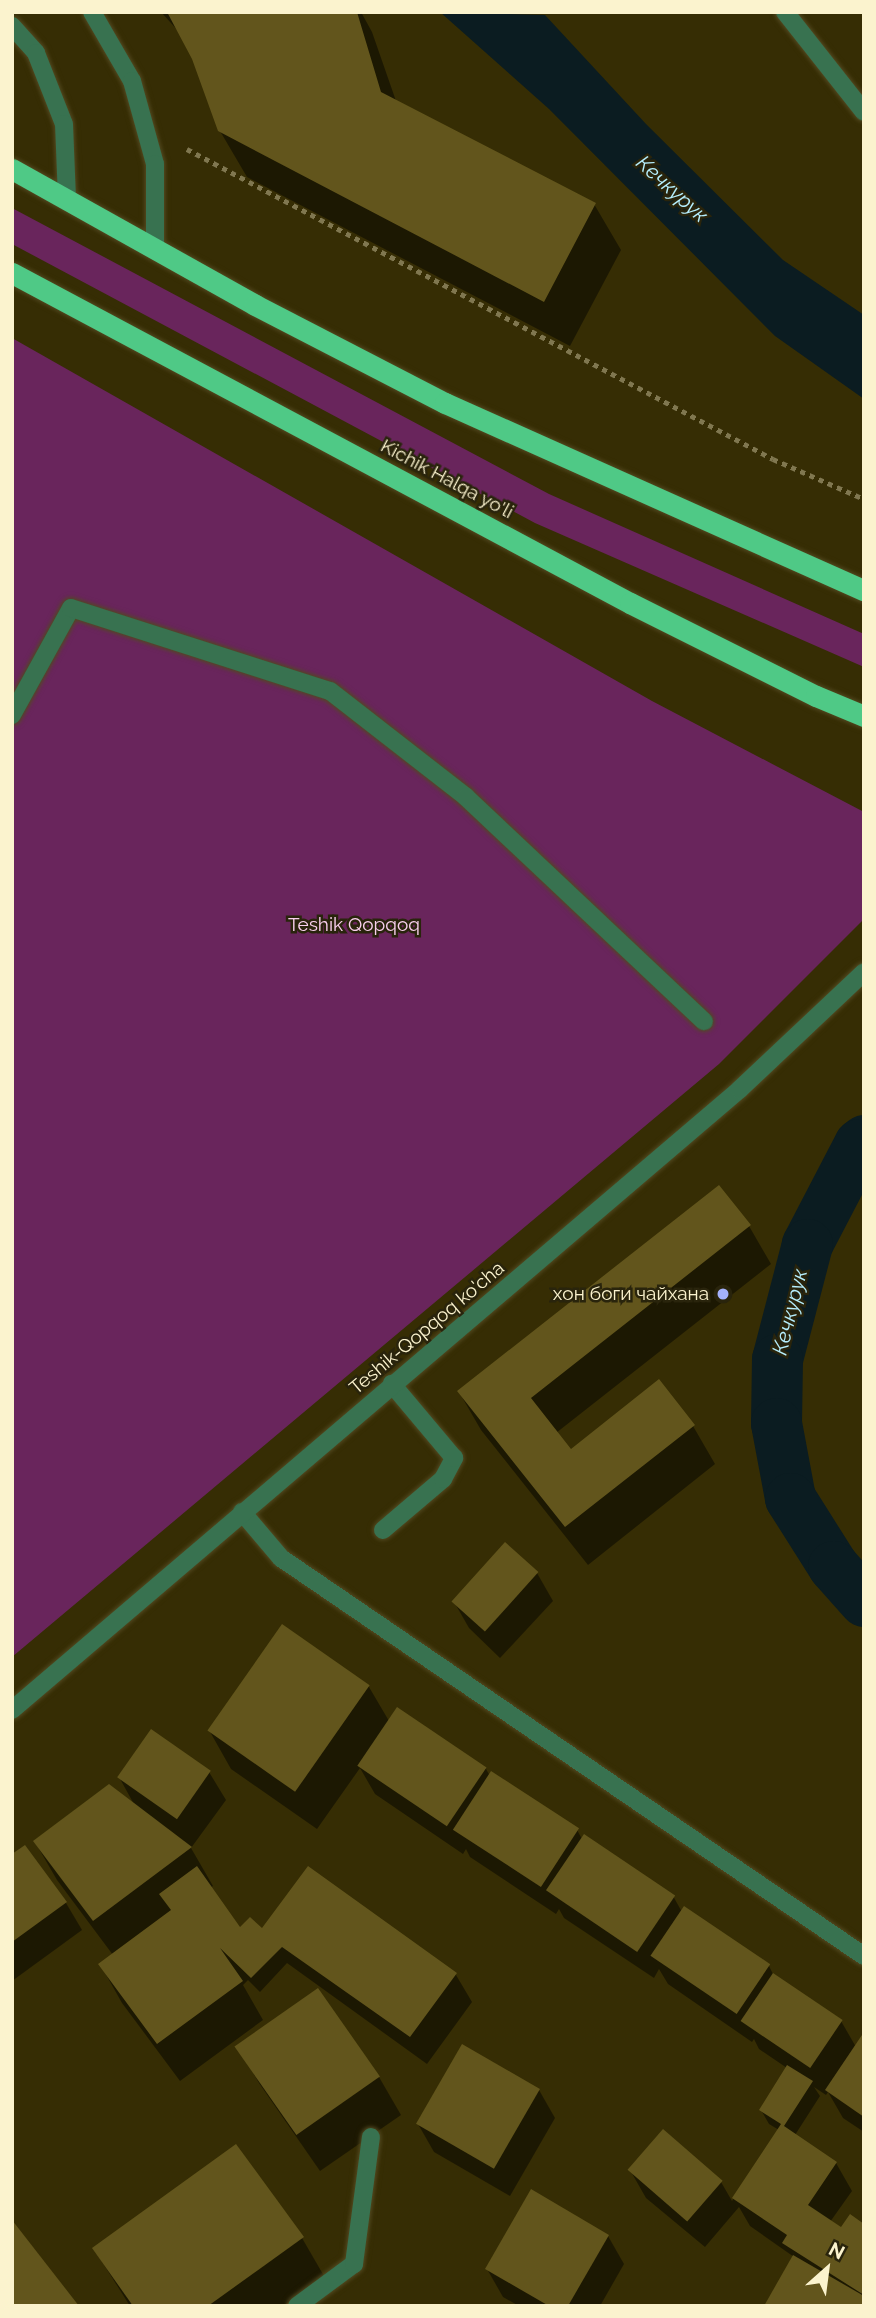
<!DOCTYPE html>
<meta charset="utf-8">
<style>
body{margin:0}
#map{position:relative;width:876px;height:2318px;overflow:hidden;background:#362d04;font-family:Raleway,sans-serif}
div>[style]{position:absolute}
.green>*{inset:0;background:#69255c}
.water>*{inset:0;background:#0b1c21}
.shadow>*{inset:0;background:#0007}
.canal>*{height:51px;margin:-25.5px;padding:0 25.5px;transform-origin:25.5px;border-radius:25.5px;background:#0b1c21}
.building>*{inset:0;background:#62551c;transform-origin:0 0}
.path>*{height:4.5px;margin-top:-2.25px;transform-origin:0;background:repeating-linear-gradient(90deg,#807750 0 5px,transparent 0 10px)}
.roads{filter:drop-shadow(0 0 2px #524920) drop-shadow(0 0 2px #524920)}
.minor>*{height:18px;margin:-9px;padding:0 9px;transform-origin:9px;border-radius:9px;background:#387250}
.highway>*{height:21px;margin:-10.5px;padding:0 10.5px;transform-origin:10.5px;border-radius:10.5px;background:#4fc986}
.dots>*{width:19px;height:19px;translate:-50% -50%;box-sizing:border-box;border:4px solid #29240c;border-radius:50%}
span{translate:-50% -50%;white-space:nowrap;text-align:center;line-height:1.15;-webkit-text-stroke:5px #29240c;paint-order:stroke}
.street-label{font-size:19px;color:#fbf3ce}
.park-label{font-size:19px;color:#fad0ef}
.poi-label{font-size:19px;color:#fbf3ce}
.right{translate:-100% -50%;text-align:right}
.water-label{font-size:21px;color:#b6effe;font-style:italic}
.frame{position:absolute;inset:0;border:14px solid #fbf3ce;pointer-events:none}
.north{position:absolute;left:792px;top:2234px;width:70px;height:70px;-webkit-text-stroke:5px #29240c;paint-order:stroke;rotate:28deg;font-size:19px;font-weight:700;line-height:28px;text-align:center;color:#fbf3ce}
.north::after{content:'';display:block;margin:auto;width:24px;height:32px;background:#fbf3ce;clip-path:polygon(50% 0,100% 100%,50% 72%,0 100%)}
</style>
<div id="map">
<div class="green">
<i style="clip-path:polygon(12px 208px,549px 494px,864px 634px,864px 667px,535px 523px,12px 244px)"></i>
<i style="clip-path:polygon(12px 338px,652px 701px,864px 812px,864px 919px,719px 1064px,12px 1657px)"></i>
</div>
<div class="water">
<i style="clip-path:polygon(440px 12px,545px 15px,646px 124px,783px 260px,864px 315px,864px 399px,775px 336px,549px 109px)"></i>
</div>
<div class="shadow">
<i style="clip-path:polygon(161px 12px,361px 12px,372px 32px,396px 101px,594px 204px,621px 250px,570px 346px,247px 177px,220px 131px,194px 58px,180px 33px)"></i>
<i style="clip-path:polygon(749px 1226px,771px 1264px,556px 1433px,570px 1451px,693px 1426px,715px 1464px,588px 1565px,481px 1430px,459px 1392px)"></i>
<i style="clip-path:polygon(537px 1573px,553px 1601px,500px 1658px,469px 1628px,453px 1600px)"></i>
<i style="clip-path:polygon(283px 1626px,369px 1687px,389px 1721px,486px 1769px,490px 1776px,577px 1830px,582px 1839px,673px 1896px,682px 1912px,769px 1966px,774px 1976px,841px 2021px,856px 2047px,864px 2037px,864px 2132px,843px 2118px,828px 2092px,826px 2095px,814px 2087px,820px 2096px,795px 2135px,836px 2163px,852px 2191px,830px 2222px,842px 2230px,864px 2226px,864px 2306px,750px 2226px,739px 2207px,705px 2247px,646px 2198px,630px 2170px,721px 2182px,732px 2201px,779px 2130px,769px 2124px,761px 2110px,787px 2068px,759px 2049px,754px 2039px,752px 2042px,668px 1984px,659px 1969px,654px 1978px,564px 1918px,559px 1909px,556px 1914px,470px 1857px,466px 1849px,463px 1854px,375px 1794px,360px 1768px,317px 1829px,231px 1769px,209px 1730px)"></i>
<i style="clip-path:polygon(209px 1772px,226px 1800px,191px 1848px,213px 1886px,210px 1888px,240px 1930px,262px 1931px,456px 1975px,472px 2002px,427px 2064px,287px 1963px,260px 1992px,248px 1980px,243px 1985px,263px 2020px,180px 2081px,122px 2003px,100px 1964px,113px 1955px,57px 1880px,35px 1842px,135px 1806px,119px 1777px)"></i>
<i style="clip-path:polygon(12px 1856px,66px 1903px,82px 1930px,12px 1981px)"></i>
<i style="clip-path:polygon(318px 1990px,379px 2077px,401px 2115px,320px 2171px,259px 2083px,237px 2045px)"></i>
<i style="clip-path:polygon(539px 2090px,555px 2118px,510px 2196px,434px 2152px,418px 2124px)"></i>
<i style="clip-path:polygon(608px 2236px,624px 2264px,600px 2306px,519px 2306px,503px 2297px,487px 2269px)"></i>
<i style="clip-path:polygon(302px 2238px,324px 2276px,283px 2306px,130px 2306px,94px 2249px)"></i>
</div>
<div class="canal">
<i style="left:864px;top:1140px;width:6px;rotate:141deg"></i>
<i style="left:859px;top:1144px;width:113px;rotate:117.5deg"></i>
<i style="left:807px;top:1244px;width:119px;rotate:104.6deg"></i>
<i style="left:777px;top:1359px;width:64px;rotate:90.9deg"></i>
<i style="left:776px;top:1423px;width:76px;rotate:79.4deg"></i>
<i style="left:790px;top:1498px;width:80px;rotate:57.7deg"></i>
<i style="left:833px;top:1566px;width:47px;rotate:48.5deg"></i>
</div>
<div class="building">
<i style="clip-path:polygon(167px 12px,357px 12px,381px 92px,596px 203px,544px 302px,218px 131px,192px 59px)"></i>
<i style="clip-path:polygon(719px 1185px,751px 1225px,531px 1398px,571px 1449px,659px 1379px,695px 1425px,565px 1527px,457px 1391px)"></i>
<i style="left:505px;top:1542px;width:45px;height:80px;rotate:42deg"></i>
<i style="left:282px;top:1624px;width:107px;height:130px;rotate:35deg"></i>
<i style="left:397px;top:1707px;width:108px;height:71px;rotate:34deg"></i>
<i style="left:151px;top:1729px;width:73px;height:59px;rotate:35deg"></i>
<i style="left:491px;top:1771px;width:105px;height:70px;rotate:33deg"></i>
<i style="clip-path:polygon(109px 1784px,192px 1847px,93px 1921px,33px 1841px)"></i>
<i style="left:584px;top:1834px;width:110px;height:68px;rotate:34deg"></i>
<i style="clip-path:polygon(25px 1845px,67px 1902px,12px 1942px,12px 1854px)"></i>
<i style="clip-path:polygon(197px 1866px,240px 1927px,250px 1917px,262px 1928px,308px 1866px,457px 1973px,410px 2037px,282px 1947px,251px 1978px,220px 1948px,243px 1981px,157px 2044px,98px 1964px,171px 1910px,159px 1894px)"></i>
<i style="left:684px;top:1906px;width:104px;height:60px;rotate:34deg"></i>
<i style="left:773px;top:1973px;width:84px;height:58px;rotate:34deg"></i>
<i style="left:318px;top:1988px;width:108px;height:102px;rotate:55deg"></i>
<i style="clip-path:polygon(864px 2032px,864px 2117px,825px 2090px)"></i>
<i style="left:462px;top:2044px;width:90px;height:92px;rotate:30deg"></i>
<i style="clip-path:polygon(787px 2065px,813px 2081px,784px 2126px,837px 2162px,808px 2205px,841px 2227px,850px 2214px,864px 2224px,864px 2295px,782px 2243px,787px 2235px,732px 2198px,781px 2124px,759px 2110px)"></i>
<i style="left:663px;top:2129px;width:79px;height:54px;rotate:41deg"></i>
<i style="clip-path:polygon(236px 2144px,304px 2237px,208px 2306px,133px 2306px,92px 2248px)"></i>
<i style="clip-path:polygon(531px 2189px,609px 2235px,568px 2306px,549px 2306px,485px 2269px)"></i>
<i style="clip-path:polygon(12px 2220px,79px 2306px,12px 2306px)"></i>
<i style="clip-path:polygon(793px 2255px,864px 2296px,864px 2306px,764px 2306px)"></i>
</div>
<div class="path">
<i style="left:187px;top:149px;width:663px;rotate:27.88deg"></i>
<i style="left:773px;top:459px;width:99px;rotate:23.7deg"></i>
</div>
<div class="roads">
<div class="minor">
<i style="left:92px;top:12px;width:80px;rotate:59.9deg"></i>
<i style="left:132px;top:81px;width:86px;rotate:74.5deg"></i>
<i style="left:155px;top:164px;width:86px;rotate:90deg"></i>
<i style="left:785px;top:12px;width:127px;rotate:51.7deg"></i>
<i style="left:12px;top:26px;width:36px;rotate:48deg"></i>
<i style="left:36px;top:53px;width:76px;rotate:68.5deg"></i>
<i style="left:64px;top:124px;width:76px;rotate:87.7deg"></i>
<i style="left:12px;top:715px;width:122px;rotate:-61.1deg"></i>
<i style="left:71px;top:608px;width:272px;rotate:17.8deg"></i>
<i style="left:330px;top:691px;width:172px;rotate:37.9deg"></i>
<i style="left:466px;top:797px;width:327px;rotate:43.3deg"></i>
<i style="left:242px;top:1512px;width:60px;rotate:49.7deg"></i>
<i style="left:281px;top:1558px;width:706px;rotate:34.32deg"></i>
<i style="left:383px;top:1530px;width:79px;rotate:-40.4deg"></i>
<i style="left:443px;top:1479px;width:24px;rotate:-62deg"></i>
<i style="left:454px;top:1458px;width:97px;rotate:-130deg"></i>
<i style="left:12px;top:1710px;width:957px;rotate:-40.46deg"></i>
<i style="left:740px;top:1089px;width:170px;rotate:-43.3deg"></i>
<i style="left:297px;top:2306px;width:71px;rotate:-36.4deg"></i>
<i style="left:354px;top:2264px;width:128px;rotate:-82.4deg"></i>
</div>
<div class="highway">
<i style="left:12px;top:169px;width:278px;rotate:29.2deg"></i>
<i style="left:255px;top:305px;width:214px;rotate:27.3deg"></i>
<i style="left:445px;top:403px;width:459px;rotate:24.1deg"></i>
<i style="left:12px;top:273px;width:701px;rotate:28.1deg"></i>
<i style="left:630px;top:603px;width:208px;rotate:26.6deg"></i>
<i style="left:816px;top:696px;width:52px;rotate:22.6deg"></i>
</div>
</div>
<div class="dots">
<i style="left:723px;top:1294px;background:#a4b1fc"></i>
</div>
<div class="street-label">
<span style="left:447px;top:479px;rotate:28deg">Kichik Halqa yo'li</span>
<span style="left:427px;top:1328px;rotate:-40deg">Teshik-Qopqoq ko'cha</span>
</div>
<div class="park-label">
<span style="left:354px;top:925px">Teshik Qopqoq</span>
</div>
<div class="poi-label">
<span class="right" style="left:709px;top:1294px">хон боги чайхана</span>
</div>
<div class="water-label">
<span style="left:672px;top:189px;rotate:42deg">Кечкурук</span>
<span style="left:790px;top:1312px;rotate:-76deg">Кечкурук</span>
</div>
<div class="frame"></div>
<div class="north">N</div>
</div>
